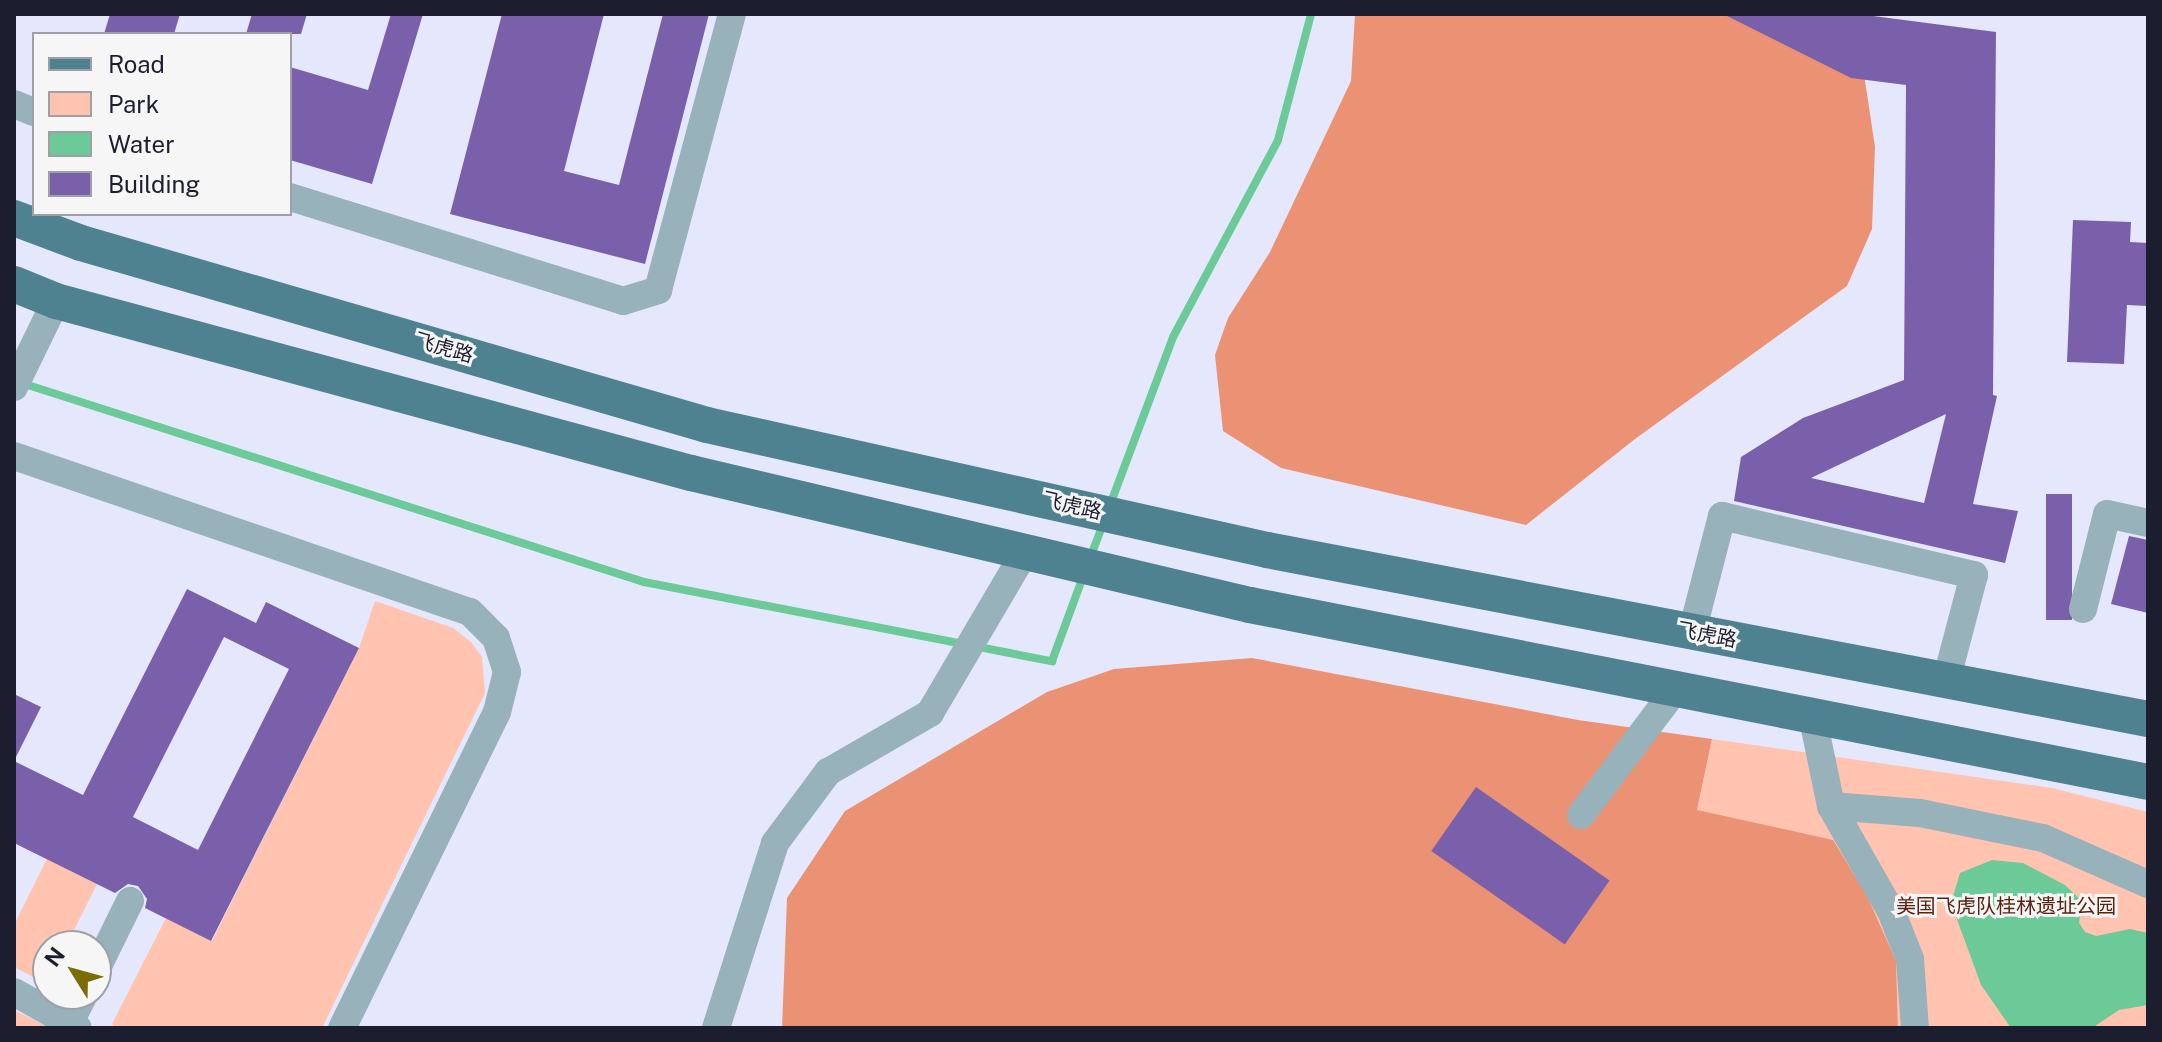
<!DOCTYPE html>
<meta charset="utf-8">
<style>
body{margin:0}
#map{position:relative;width:2162px;height:1042px;overflow:hidden;background:#e5e8fc;font-family:"Public Sans","Noto Sans SC",sans-serif}
div>[style]{position:absolute}
.green>*{inset:0;background:#ffc3b0}
.forest>*{inset:0;background:#ec9274}
.water>*{inset:0;background:#6bca98}
.stream>*{height:8px;margin:-4px;padding:0 4px;transform-origin:4px;border-radius:4px;background:#6bca98}
.building>*{inset:0;background:#7a5fab;transform-origin:0 0}
.minor>*{height:28px;margin:-14px;padding:0 14px;transform-origin:14px;border-radius:14px;background:#97b2ba}
.major>*{height:36px;margin:-18px;padding:0 18px;transform-origin:18px;border-radius:18px;background:#4f8291}
span{translate:-50% -50%;white-space:nowrap;text-align:center;line-height:1.15;-webkit-text-stroke:6px #f6f6f6;paint-order:stroke}
.street-label{font-size:20px;color:#1c1e30}
.park-label{font-size:20px;color:#5b220f}
.frame{position:absolute;inset:0;border:16px solid #1c1e30;pointer-events:none}
.legend{position:absolute;left:32px;top:32px;width:260px;height:184px;box-sizing:border-box;background:#f6f6f6;border:2px solid #9fa0a7;margin:0;padding:10px 14px;list-style:none;font-size:24px;color:#1c1e30}
.legend li{display:flex;align-items:center;gap:16px;height:40px}
.legend b{width:40px;border:2px solid #9fa0a7}
.north{position:absolute;left:32px;top:930px;width:80px;height:80px;box-sizing:border-box;background:#f6f6f6;border:2px solid #9fa0a7;border-radius:50%;rotate:307deg;font-size:22px;font-weight:700;line-height:32px;text-align:center;color:#1c1e30}
.north::after{content:'';display:block;margin:auto;width:28px;height:36px;background:#7c6c07;clip-path:polygon(50% 0,100% 100%,50% 72%,0 100%)}
</style>
<div id="map">
<div class="green">
<i style="clip-path:polygon(375px 601px,453px 628px,471px 642px,482px 657px,485px 693px,322px 1028px,115px 1028px,112px 1024px,166px 918px,212px 941px,359px 648px)"></i>
<i style="clip-path:polygon(1712px 739px,2052px 788px,2148px 812px,2148px 1028px,1898px 1028px,1896px 961px,1697px 811px)"></i>
<i style="clip-path:polygon(47px 859px,97px 884px,66px 946px,48px 946px,47px 984px,14px 967px,14px 925px)"></i>
<i style="clip-path:polygon(14px 1010px,50px 1028px,14px 1028px)"></i>
</div>
<div class="forest">
<i style="clip-path:polygon(1355px 14px,1855px 14px,1875px 147px,1872px 229px,1847px 286px,1635px 439px,1526px 525px,1281px 468px,1223px 431px,1215px 355px,1228px 318px,1270px 252px,1351px 81px)"></i>
<i style="clip-path:polygon(1252px 658px,1578px 720px,1712px 739px,1697px 810px,1833px 840px,1867px 896px,1896px 961px,1898px 1028px,782px 1028px,787px 898px,845px 811px,1047px 692px,1114px 669px)"></i>
</div>
<div class="water">
<i style="clip-path:polygon(1992px 860px,2023px 863px,2065px 885px,2082px 901px,2079px 923px,2085px 932px,2096px 936px,2130px 929px,2148px 933px,2148px 1005px,2119px 1010px,2092px 1028px,2011px 1028px,1981px 985px,1951px 903px,1960px 873px)"></i>
</div>
<div class="stream">
<i style="left:31px;top:386px;width:644px;rotate:17.73deg"></i>
<i style="left:644px;top:582px;width:416px;rotate:11deg"></i>
<i style="left:1052px;top:661px;width:93px;rotate:-69.8deg"></i>
<i style="left:1110px;top:505px;width:179px;rotate:-69.4deg"></i>
<i style="left:1173px;top:337px;width:223px;rotate:-61.9deg"></i>
<i style="left:1278px;top:140px;width:130px;rotate:-75.3deg"></i>
<i style="left:1090px;top:558px;width:39px;rotate:-69deg"></i>
</div>
<div class="building">
<i style="clip-path:polygon(110px 14px,180px 14px,174px 34px,104px 34px)"></i>
<i style="clip-path:polygon(252px 14px,307px 14px,301px 34px,246px 34px)"></i>
<i style="clip-path:polygon(391px 14px,423px 14px,372px 184px,290px 160px,290px 67px,368px 90px)"></i>
<i style="clip-path:polygon(502px 14px,604px 14px,564px 171px,619px 185px,663px 14px,709px 14px,645px 264px,450px 214px)"></i>
<i style="clip-path:polygon(evenodd,1723px 14px,1858px 14px,1996px 32px,1993px 395px,1997px 396px,1973px 504px,2018px 511px,2005px 563px,1734px 501px,1741px 457px,1803px 418px,1904px 380px,1906px 85px,1851px 78px,1723px 14px,1946px 414px,1924px 503px,1811px 478px,1946px 414px)"></i>
<i style="clip-path:polygon(2073px 220px,2131px 222px,2130px 242px,2148px 243px,2148px 306px,2127px 305px,2124px 364px,2067px 362px)"></i>
<i style="left:2046px;top:494px;width:26px;height:126px"></i>
<i style="clip-path:polygon(2129px 536px,2148px 540px,2148px 613px,2111px 604px)"></i>
<i style="clip-path:polygon(evenodd,187px 589px,256px 623px,266px 602px,359px 648px,211px 941px,145px 908px,147px 899px,138px 886px,128px 884px,115px 893px,14px 843px,14px 761px,83px 795px,187px 589px,224px 637px,289px 669px,198px 850px,133px 817px,224px 637px)"></i>
<i style="clip-path:polygon(14px 694px,41px 707px,14px 761px)"></i>
<i style="left:1476px;top:787px;width:163px;height:78px;rotate:35deg"></i>
</div>
<div class="minor">
<i style="left:14px;top:104px;width:22px;rotate:22deg"></i>
<i style="left:290px;top:197px;width:349px;rotate:17.3deg"></i>
<i style="left:623px;top:301px;width:37px;rotate:-17deg"></i>
<i style="left:658px;top:290px;width:286px;rotate:-75deg"></i>
<i style="left:14px;top:387px;width:96px;rotate:-64deg"></i>
<i style="left:14px;top:456px;width:482px;rotate:18.9deg"></i>
<i style="left:470px;top:612px;width:37px;rotate:45deg"></i>
<i style="left:496px;top:638px;width:36px;rotate:72deg"></i>
<i style="left:507px;top:672px;width:41px;rotate:104deg"></i>
<i style="left:497px;top:712px;width:352px;rotate:116.1deg"></i>
<i style="left:2083px;top:609px;width:98px;rotate:-75.8deg"></i>
<i style="left:2107px;top:514px;width:42px;rotate:12.4deg"></i>
<i style="left:1692px;top:632px;width:120px;rotate:-75.5deg"></i>
<i style="left:1722px;top:516px;width:259px;rotate:13.2deg"></i>
<i style="left:1974px;top:575px;width:110px;rotate:104.8deg"></i>
<i style="left:1813px;top:719px;width:89px;rotate:78.3deg"></i>
<i style="left:1831px;top:806px;width:121px;rotate:60.3deg"></i>
<i style="left:1891px;top:911px;width:52px;rotate:68.4deg"></i>
<i style="left:1910px;top:959px;width:69px;rotate:85.9deg"></i>
<i style="left:1831px;top:806px;width:89px;rotate:4.5deg"></i>
<i style="left:1920px;top:813px;width:126px;rotate:11.5deg"></i>
<i style="left:2043px;top:838px;width:115px;rotate:23.7deg"></i>
<i style="left:1581px;top:815px;width:155px;rotate:-53.1deg"></i>
<i style="left:96px;top:970px;width:77px;rotate:-63.8deg"></i>
<i style="left:14px;top:992px;width:73px;rotate:29.4deg"></i>
<i style="left:70px;top:1022px;width:31px;rotate:-63deg"></i>
<i style="left:716px;top:1028px;width:194px;rotate:-72.3deg"></i>
<i style="left:775px;top:843px;width:89px;rotate:-53.3deg"></i>
<i style="left:828px;top:772px;width:118px;rotate:-30deg"></i>
<i style="left:930px;top:713px;width:187px;rotate:-59.5deg"></i>
</div>
<div class="major">
<i style="left:14px;top:218px;width:72px;rotate:20.5deg"></i>
<i style="left:81px;top:243px;width:652px;rotate:16.21deg"></i>
<i style="left:707px;top:425px;width:574px;rotate:12.58deg"></i>
<i style="left:1267px;top:550px;width:897px;rotate:10.86deg"></i>
<i style="left:14px;top:284px;width:45px;rotate:22deg"></i>
<i style="left:56px;top:301px;width:658px;rotate:15.16deg"></i>
<i style="left:691px;top:473px;width:574px;rotate:13.29deg"></i>
<i style="left:1250px;top:605px;width:915px;rotate:11.15deg"></i>
</div>
<div class="street-label">
<span style="left:444px;top:348px;rotate:16deg">飞虎路</span>
<span style="left:1072px;top:506px;rotate:13deg">飞虎路</span>
<span style="left:1707px;top:635px;rotate:11deg">飞虎路</span>
</div>
<div class="park-label">
<span style="left:2006px;top:906px">美国飞虎队桂林遗址公园</span>
</div>
<div class="frame"></div>
<ul class="legend">
<li><b style="height:10px;background:#4f8291"></b>Road</li>
<li><b style="height:22px;background:#ffc3b0"></b>Park</li>
<li><b style="height:22px;background:#6bca98"></b>Water</li>
<li><b style="height:22px;background:#7a5fab"></b>Building</li>
</ul>
<div class="north">N</div>
</div>
